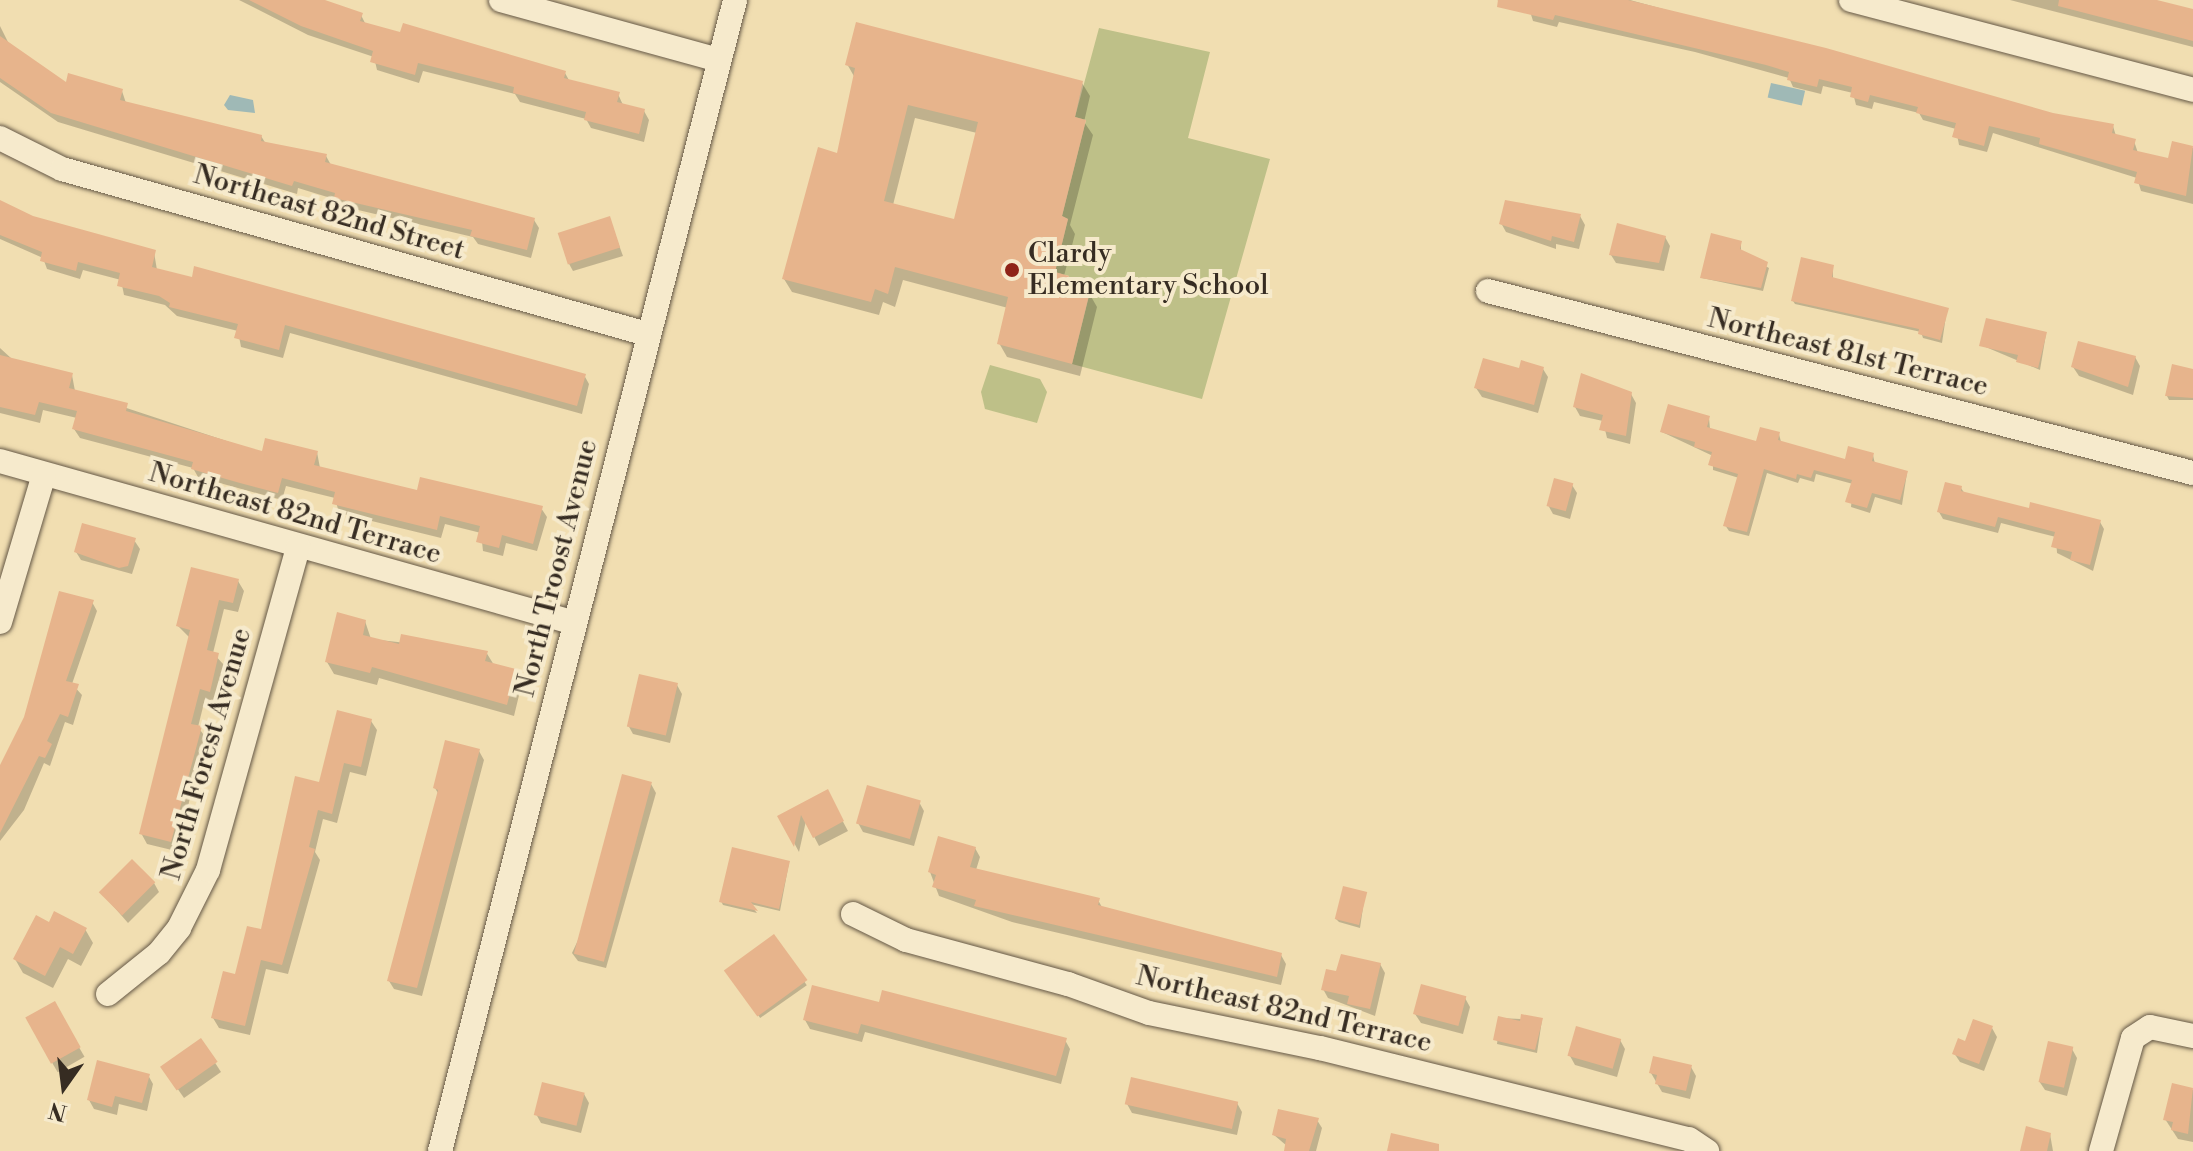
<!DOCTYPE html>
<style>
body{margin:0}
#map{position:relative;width:2193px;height:1151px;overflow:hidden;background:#f1deb1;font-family:"Libre Bodoni",serif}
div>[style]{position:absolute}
.green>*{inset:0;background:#bec088}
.water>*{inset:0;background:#9fb9b6;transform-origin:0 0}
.shadow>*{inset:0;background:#0003;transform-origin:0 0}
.building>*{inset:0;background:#e7b48c;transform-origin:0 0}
.roads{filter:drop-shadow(0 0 2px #655846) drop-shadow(0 0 2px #655846)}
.minor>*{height:24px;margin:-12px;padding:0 12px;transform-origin:12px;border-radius:12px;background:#f6eacc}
.dots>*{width:22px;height:22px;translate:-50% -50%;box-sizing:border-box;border:4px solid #f6eacc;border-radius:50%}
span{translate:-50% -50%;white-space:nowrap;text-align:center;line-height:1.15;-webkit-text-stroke:8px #f6eacc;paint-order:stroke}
.street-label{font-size:28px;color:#362c22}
.poi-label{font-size:28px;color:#362c22}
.left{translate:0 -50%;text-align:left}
.north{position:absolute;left:24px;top:1047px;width:80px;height:80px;-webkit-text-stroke:6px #f6eacc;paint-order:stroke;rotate:194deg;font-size:22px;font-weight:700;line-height:32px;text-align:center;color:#362c22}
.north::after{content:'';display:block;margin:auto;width:28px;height:36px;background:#362c22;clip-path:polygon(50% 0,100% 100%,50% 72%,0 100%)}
</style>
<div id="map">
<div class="green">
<i style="clip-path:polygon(1099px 28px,1210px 52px,1188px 138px,1270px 159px,1202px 399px,1072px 364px,1090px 292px,1066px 284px,1069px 276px,1055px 272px,1068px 219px,1062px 216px,1086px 120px,1075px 117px)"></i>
<i style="clip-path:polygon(990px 365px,1040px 379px,1047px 392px,1037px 423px,985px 409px,981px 392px)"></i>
</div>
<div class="water">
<i style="left:1771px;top:83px;width:35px;height:15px;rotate:13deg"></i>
<i style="clip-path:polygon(230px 95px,253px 100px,255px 113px,228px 110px,224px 105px)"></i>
</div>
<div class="shadow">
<i style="clip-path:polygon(239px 0,319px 0,361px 15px,366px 25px,565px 73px,570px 82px,618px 94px,623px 105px,644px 111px,649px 120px,644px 142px,591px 128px,586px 119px,520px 102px,515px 94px,423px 71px,419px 83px,377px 70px,374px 57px,308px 35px)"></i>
<i style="clip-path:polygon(1497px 0,1630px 0,2053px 115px,2113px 126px,2116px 136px,2134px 141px,2138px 153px,2169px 161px,2173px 143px,2193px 148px,2193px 204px,2141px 191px,2137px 178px,1993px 133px,1987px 152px,1959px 145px,1956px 129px,1923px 120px,1919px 113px,1874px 102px,1872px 109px,1856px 105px,1853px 93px,1823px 86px,1821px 94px,1793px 87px,1789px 78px,1695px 52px,1559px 22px,1557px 27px,1533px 21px,1529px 8px)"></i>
<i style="clip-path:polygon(2010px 0,2148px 0,2193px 12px,2193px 47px)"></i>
<i style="clip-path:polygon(0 26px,10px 46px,67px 85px,122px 91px,126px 103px,261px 136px,266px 144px,326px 156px,331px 165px,534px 220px,539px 228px,531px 258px,478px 244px,473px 237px,341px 206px,337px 200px,298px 188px,297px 194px,58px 122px,0 82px)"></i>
<i style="clip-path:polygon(evenodd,847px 64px,1082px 83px,1090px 96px,1084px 122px,1093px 135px,1070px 225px,1075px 234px,1064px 276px,1074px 289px,1089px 293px,1097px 307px,1080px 376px,1007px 357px,999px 343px,1008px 308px,903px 280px,895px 307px,883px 302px,879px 315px,792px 292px,784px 279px,838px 156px,855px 78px,847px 64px,915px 118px,977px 133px,956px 221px,893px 205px,915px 118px)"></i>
<i style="clip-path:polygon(0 202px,33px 218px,154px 252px,157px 270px,584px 375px,589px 384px,582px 414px,290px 333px,283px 358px,241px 347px,238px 331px,177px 316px,165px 305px,124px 295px,121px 280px,83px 270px,80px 279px,47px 269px,43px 258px,0 239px)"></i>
<i style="clip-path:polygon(1580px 216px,1585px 225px,1579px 249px,1556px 244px,1556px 249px,1506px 232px,1501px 223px)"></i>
<i style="clip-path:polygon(609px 218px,623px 256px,573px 271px,568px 262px)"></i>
<i style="clip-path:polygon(1665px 237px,1670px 246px,1664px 271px,1616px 263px,1611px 255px)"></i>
<i style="clip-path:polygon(1741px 243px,1741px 252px,1769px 268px,1763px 291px,1702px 278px)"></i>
<i style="clip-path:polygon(1833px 267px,1833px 279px,1947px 309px,1942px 343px,1923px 338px,1921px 332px,1795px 304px,1793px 301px)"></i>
<i style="clip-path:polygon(2046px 334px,2040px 370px,1981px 345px)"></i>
<i style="clip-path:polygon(0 348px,12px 359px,72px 375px,75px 391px,263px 453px,317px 452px,320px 468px,418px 493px,541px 508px,547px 517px,537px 551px,506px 543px,503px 556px,483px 551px,481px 533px,445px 524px,441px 538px,339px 513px,335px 498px,286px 486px,282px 500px,198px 477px,193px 468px,80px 438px,74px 429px,77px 418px,43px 410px,40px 423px,0 413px)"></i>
<i style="clip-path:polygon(2135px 357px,2140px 366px,2133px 395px,2079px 376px,2073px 367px)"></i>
<i style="clip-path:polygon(1543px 369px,1548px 377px,1538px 413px,1482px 397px,1476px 388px,1520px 371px)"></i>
<i style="clip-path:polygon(2193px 371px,2193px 400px,2169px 400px,2167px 396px)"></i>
<i style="clip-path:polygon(1583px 375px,1631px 394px,1636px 403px,1630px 444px,1607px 438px,1603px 421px,1580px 416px,1575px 407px)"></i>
<i style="clip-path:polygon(1709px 418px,1710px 429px,1757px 443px,1779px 434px,1781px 442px,1846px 462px,1873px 455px,1875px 464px,1907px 473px,1902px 505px,1875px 497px,1870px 513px,1851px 507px,1853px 484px,1816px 474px,1814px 482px,1800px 478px,1798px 483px,1767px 473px,1749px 536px,1729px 531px,1725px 525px,1739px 478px,1713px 470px,1713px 456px,1662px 432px)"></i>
<i style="clip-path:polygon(1572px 485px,1577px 493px,1570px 519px,1553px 514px,1548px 505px)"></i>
<i style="clip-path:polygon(1961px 488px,1965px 494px,2030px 511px,2100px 522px,2104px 529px,2093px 571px,2057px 553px,2056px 537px,2001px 523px,1998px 533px,1943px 519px,1939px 512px)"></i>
<i style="clip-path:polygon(134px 540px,140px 549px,132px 574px,81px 560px,76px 552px)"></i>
<i style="clip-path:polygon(238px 581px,244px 591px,238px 612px,224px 609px,213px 653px,224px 665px,215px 701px,205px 699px,198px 727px,206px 738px,176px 851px,147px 844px,141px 833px,190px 638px,178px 626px)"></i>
<i style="clip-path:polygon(92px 602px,97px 611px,72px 684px,82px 695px,73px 725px,65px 722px,50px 766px,44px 763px,24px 810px,0 841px,0 778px)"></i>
<i style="clip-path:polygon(365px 621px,371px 639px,486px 652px,494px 665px,515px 670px,522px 683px,514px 716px,379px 678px,377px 685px,334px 674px,327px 662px)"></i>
<i style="clip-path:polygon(677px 685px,682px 694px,670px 743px,633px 734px,628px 725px)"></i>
<i style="clip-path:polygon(371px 721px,377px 730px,366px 776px,350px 772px,337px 823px,323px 819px,315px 852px,320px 860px,288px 974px,266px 969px,250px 1035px,219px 1028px,213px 1018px,263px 932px,320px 784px)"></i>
<i style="clip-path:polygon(479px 751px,484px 760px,422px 996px,394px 989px,389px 981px,439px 795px,435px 788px)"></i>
<i style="clip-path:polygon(651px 784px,656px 793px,606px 968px,578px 961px,572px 953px)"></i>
<i style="clip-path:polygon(827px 792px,848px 831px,819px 846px,806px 821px,799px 852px,780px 817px)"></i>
<i style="clip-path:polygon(919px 802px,924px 811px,914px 846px,863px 832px,858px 823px)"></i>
<i style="clip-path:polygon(975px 848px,980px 857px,976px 870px,1098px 900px,1103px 909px,1281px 955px,1286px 964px,1281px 985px,1012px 922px,939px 896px,930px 872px)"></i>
<i style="clip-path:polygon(789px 863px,780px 911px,750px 904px,757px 913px,723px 905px,721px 901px)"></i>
<i style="clip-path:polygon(154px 883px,159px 892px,128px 923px,101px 892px)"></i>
<i style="clip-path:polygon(1365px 894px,1360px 928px,1339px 922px,1336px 919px)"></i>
<i style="clip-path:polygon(49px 925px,85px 929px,93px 943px,81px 966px,68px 959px,53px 988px,23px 973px,15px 959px)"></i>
<i style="left:773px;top:937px;width:59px;height:57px;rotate:55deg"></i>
<i style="clip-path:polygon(1380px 964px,1385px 973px,1375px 1016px,1328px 998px,1323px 989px,1338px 974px)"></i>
<i style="clip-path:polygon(1465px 998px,1470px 1007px,1463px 1034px,1421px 1023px,1415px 1014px)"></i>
<i style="left:54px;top:1004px;width:61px;height:31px;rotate:60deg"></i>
<i style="clip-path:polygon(880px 1004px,1065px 1040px,1070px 1049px,1061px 1084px,865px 1032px,862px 1042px,810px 1029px,805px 1020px)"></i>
<i style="clip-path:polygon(1500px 1018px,1542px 1020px,1537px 1053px,1497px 1044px)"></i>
<i style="clip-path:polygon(1992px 1028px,1997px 1037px,1984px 1071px,1960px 1062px,1954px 1053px)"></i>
<i style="clip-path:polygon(1620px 1040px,1625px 1049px,1617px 1077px,1575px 1065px,1570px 1056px)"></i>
<i style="clip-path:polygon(201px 1041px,221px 1072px,184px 1098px,168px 1075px)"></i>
<i style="clip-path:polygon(2072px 1049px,2077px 1058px,2067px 1096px,2045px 1090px,2039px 1081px)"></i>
<i style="clip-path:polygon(1691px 1067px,1696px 1076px,1690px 1099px,1662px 1092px,1651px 1073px)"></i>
<i style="clip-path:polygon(148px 1075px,153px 1084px,147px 1111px,119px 1104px,117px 1115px,94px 1109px,89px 1100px)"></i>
<i style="clip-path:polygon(2173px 1085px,2193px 1090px,2193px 1142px,2178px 1139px,2165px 1119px)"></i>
<i style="clip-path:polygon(584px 1094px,589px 1103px,581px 1133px,541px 1123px,536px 1114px)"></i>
<i style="clip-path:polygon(1237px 1103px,1242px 1112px,1237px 1135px,1132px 1113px,1127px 1104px)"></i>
<i style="clip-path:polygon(1317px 1120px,1322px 1128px,1316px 1151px,1286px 1151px,1287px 1146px,1274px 1135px)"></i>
<i style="clip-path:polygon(2050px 1134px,2053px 1151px,2022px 1151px)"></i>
</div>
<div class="building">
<i style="clip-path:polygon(249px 0,325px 0,363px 13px,360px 21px,400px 32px,403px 23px,566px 71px,564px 78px,620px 92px,617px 102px,645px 109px,639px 134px,584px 120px,586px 112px,513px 93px,514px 87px,418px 63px,415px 75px,370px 62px,373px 51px,301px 26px)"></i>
<i style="clip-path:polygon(1498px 0,1628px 0,1826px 48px,2053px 113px,2114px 124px,2112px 133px,2136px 139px,2133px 150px,2168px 158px,2172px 141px,2193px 146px,2186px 196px,2134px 183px,2137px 172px,2039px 144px,2040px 138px,1989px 126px,1984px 146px,1952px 137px,1956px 123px,1916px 113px,1918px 107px,1870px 95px,1868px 102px,1850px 97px,1852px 87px,1819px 79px,1817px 87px,1787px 80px,1789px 72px,1766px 65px,1555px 15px,1553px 20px,1497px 7px)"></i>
<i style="clip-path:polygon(2059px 0,2157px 0,2193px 9px,2193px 41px,2058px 6px)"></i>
<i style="clip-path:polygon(evenodd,856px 22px,1083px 81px,1075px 117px,1086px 120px,1062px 216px,1068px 219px,1055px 272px,1069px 276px,1066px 284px,1090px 291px,1072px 364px,997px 344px,1008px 297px,895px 267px,888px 294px,875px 289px,871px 302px,782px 279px,818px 147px,837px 153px,855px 68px,845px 65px,856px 22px,908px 105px,978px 122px,954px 219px,884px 201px,908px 105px)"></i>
<i style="clip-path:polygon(0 36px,66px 82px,68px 73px,123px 89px,120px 100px,262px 135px,261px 141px,327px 154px,325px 162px,535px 218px,527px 250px,470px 236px,472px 230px,334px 198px,335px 193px,294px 181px,292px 186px,51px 113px,0 78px)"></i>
<i style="clip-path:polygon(0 200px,33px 216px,156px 250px,152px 267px,192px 277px,194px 266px,586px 374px,577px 406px,285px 325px,279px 350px,234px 338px,238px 324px,169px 307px,170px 303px,159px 296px,117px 286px,120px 273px,78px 262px,76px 271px,40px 261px,42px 252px,0 235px)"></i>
<i style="clip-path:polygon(1505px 200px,1581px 214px,1574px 242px,1552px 236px,1551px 241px,1499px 224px)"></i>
<i style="left:610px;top:216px;width:33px;height:55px;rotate:72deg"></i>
<i style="clip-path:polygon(1617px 223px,1666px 236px,1659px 263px,1609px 255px)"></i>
<i style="clip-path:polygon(1711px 233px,1742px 241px,1740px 249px,1768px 262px,1761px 288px,1700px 278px)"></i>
<i style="clip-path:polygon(1801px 257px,1834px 265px,1832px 277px,1949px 308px,1940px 340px,1918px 334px,1919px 329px,1791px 301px)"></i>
<i style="clip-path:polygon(1986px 318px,2047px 332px,2038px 368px,2016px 362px,2018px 355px,1979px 346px)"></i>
<i style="clip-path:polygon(2078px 341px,2136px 356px,2128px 387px,2071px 367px)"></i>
<i style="clip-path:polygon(0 355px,73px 373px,69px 388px,128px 403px,126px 411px,262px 451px,265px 438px,318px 451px,314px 465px,417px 490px,420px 477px,543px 506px,533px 544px,502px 535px,499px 548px,476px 542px,480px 526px,440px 516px,437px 530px,380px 516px,332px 504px,335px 492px,282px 478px,278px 493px,240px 483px,191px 469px,193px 462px,72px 429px,77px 411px,39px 402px,35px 415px,0 407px)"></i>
<i style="clip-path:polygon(1483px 358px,1519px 368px,1521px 360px,1544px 367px,1534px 405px,1474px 388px)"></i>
<i style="clip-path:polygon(2172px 364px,2193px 369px,2193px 398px,2165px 396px)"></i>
<i style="clip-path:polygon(1581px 373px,1632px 392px,1626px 436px,1599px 430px,1603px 415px,1573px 407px)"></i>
<i style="clip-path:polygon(1668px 404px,1710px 416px,1707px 427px,1756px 441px,1760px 427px,1780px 432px,1778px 440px,1845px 459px,1848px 446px,1874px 453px,1872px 461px,1908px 471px,1900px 500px,1872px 493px,1867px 508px,1845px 502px,1852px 480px,1814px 470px,1811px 478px,1797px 474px,1796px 479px,1764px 469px,1747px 532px,1723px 526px,1738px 474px,1708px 465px,1712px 452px,1694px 447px,1695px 442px,1660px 432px)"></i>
<i style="left:1554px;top:478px;width:20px;height:29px;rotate:15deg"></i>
<i style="clip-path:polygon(1945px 482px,1962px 486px,1961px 491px,2029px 508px,2030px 502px,2101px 520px,2090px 565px,2070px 560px,2072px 552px,2051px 547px,2055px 532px,1998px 517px,1995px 527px,1937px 512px)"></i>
<i style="clip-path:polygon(82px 523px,136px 538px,128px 566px,119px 568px,74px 552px)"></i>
<i style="clip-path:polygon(191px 567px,239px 579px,233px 603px,219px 600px,207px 650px,219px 653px,210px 692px,200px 689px,191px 724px,202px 726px,171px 842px,139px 834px,190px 630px,176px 626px)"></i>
<i style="clip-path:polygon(59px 591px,94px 600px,66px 681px,79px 684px,68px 717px,60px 714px,47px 741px,52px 744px,45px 758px,39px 756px,0 833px,0 765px,24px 717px)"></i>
<i style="clip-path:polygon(337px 612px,366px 620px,363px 635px,399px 644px,401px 634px,488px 651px,485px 661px,516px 669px,507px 705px,372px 667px,370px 673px,325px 662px)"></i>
<i style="left:639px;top:674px;width:40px;height:54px;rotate:13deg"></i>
<i style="clip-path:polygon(337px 710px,372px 719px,361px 767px,344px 763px,332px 814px,318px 810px,309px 847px,315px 849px,282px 965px,261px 960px,245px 1026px,211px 1018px,223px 971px,235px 974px,247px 926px,261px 929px,295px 776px,319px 782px)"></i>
<i style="clip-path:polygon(445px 740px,480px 749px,417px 988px,387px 981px,438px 790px,433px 788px)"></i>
<i style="left:622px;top:774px;width:31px;height:186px;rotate:15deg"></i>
<i style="left:867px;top:785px;width:56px;height:40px;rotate:16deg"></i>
<i style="clip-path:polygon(828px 789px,844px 821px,813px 838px,801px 815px,794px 847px,777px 816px)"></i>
<i style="clip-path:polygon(938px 836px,976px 847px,970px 867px,1100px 898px,1098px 905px,1282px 953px,1277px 977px,974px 906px,976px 900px,932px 887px,936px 875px,928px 872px)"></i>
<i style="clip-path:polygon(732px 847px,790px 861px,779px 909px,751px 902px,758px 911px,719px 902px)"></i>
<i style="left:132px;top:859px;width:33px;height:47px;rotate:45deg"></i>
<i style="left:1343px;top:886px;width:25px;height:34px;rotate:14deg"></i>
<i style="clip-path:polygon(54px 911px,87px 928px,73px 954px,60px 947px,45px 976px,13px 959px,36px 915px,49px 922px)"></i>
<i style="left:774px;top:934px;width:57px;height:62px;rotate:54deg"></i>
<i style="clip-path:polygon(1341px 954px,1381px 963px,1370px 1009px,1347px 1004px,1349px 996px,1321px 990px,1326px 969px,1336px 971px)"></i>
<i style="left:1421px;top:984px;width:47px;height:31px;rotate:15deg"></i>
<i style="clip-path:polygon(812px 985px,879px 1002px,882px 990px,1067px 1038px,1056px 1076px,861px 1024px,858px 1034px,803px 1020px)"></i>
<i style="left:55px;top:1001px;width:53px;height:34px;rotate:61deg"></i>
<i style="clip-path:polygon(1521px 1014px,1543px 1018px,1535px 1050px,1493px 1040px,1498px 1016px,1520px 1021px)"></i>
<i style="clip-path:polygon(1973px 1019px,1993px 1026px,1979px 1064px,1952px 1054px,1958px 1038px,1965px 1041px)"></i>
<i style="left:1576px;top:1026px;width:47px;height:31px;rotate:16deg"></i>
<i style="left:201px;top:1038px;width:29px;height:50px;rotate:55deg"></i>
<i style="left:2048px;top:1041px;width:26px;height:42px;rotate:13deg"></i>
<i style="clip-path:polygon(1653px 1056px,1692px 1065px,1686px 1091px,1655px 1084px,1657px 1075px,1649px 1073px)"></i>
<i style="clip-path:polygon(97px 1060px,150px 1074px,142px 1103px,115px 1096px,112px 1107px,87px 1100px)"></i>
<i style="left:1131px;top:1077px;width:110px;height:28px;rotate:13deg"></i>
<i style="left:542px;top:1082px;width:44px;height:34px;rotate:14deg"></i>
<i style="clip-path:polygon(2172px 1083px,2193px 1088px,2188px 1134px,2171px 1130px,2173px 1122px,2163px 1120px)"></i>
<i style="clip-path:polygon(1278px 1109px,1319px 1118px,1309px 1151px,1284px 1151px,1286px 1139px,1272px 1135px)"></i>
<i style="clip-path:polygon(2026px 1126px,2051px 1133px,2047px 1151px,2020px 1151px)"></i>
<i style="clip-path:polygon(1391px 1133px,1439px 1144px,1439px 1151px,1387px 1151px)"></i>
</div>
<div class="roads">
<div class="minor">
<i style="left:501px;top:0;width:226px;rotate:15.4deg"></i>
<i style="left:1851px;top:0;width:354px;rotate:14.7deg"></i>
<i style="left:0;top:138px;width:69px;rotate:26.6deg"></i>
<i style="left:62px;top:169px;width:608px;rotate:15.75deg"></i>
<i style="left:1488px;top:291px;width:728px;rotate:14.48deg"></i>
<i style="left:0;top:461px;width:597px;rotate:15.73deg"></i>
<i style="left:0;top:622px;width:154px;rotate:-73.4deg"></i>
<i style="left:853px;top:914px;width:59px;rotate:26.1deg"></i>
<i style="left:906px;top:940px;width:168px;rotate:15.2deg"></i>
<i style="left:1068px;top:984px;width:86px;rotate:19.7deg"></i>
<i style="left:1149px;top:1013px;width:175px;rotate:11.6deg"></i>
<i style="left:1320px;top:1048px;width:380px;rotate:13.9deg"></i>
<i style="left:1689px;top:1139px;width:22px;rotate:34deg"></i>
<i style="left:108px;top:994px;width:65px;rotate:-38.8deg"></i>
<i style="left:159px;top:953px;width:32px;rotate:-51deg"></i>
<i style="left:179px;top:928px;width:65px;rotate:-63.4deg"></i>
<i style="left:208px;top:870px;width:335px;rotate:-74.4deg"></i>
<i style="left:440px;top:1151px;width:1188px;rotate:-75.62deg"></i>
<i style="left:2101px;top:1151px;width:117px;rotate:-74.2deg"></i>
<i style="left:2133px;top:1038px;width:20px;rotate:-33deg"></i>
<i style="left:2150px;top:1027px;width:44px;rotate:11.8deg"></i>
</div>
</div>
<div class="dots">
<i style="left:1012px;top:270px;background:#8f2418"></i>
</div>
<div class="street-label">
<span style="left:329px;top:213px;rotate:16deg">Northeast 82nd Street</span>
<span style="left:1848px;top:353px;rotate:14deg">Northeast 81st Terrace</span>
<span style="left:295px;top:514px;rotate:16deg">Northeast 82nd Terrace</span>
<span style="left:557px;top:568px;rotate:-76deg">North Troost Avenue</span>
<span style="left:207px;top:754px;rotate:-74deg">North Forest Avenue</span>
<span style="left:1284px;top:1010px;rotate:13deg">Northeast 82nd Terrace</span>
</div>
<div class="poi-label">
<span class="left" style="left:1028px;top:270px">Clardy<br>Elementary School</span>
</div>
<div class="north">N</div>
</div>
